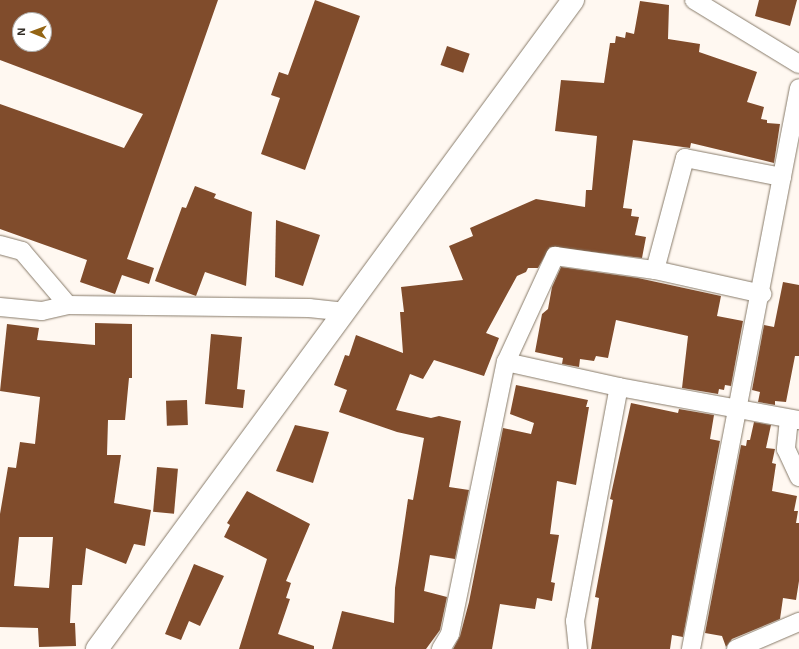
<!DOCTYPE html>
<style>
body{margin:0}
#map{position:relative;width:799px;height:649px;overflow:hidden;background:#fff8f1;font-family:Helvetica,sans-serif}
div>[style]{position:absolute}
.building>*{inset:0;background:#804c2c;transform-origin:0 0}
.roads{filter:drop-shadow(0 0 1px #887b6a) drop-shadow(0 0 1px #887b6a)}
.minor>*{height:18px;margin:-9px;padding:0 9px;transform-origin:9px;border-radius:9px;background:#fff}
.tertiary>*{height:22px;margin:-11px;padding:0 11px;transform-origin:11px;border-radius:11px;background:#fff}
span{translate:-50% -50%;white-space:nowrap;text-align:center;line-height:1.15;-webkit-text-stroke:4px #fff;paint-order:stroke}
.north{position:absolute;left:12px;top:12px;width:40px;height:40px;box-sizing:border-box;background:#fff;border:1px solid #acaaa7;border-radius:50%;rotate:271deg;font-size:11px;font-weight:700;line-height:16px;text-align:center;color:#302b24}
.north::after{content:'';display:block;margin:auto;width:14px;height:18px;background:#946514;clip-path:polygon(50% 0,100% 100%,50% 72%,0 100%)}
</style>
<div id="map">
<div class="building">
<i style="clip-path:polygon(evenodd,0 0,218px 0,127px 259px,154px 268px,149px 284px,122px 275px,115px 294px,80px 282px,87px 260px,0 229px,0 104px,124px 148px,143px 114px,0 60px,0 0,20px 20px,44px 20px,44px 44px,20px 44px,20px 20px)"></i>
<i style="clip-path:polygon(315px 0,360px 16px,305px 170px,261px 154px,280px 98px,271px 95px,279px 72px,288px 75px)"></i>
<i style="clip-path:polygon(759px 0,797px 0,790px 26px,755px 16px)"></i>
<i style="clip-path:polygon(640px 1px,669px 5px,668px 39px,700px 44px,699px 52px,757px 72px,747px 102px,764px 107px,761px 119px,767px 120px,767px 123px,780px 124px,774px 163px,691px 143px,690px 148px,633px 140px,623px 208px,632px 209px,631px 216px,639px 217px,635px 235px,646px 237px,642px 258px,550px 247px,538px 268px,528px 268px,526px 272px,517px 276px,486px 333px,499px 338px,484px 376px,434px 360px,423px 379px,410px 374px,396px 410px,431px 418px,439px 416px,461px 421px,449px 487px,469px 490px,455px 559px,430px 555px,424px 591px,447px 597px,440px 630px,426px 649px,332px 649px,342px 611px,394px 623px,395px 588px,408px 499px,413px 500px,424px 438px,397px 432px,339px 412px,347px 390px,334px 385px,345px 355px,349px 356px,356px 335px,403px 353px,400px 312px,404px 312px,401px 287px,463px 280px,449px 246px,473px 236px,470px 228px,536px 199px,585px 207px,586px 190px,592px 190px,597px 136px,555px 131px,561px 80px,604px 83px,610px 43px,615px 43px,616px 36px,625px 38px,626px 32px,634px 34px)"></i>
<i style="left:447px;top:46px;width:24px;height:20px;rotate:19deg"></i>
<i style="clip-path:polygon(195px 186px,216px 194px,214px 198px,252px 212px,246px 286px,205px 272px,196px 296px,155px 281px,182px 207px,186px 208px)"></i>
<i style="clip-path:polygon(276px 220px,320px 235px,303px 286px,275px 277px)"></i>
<i style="clip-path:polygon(561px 267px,638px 278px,721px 296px,717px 316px,743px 321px,731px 386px,725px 385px,724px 390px,719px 389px,718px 394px,682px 388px,688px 336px,616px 320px,608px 358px,596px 356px,594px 361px,580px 359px,579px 367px,562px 364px,563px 358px,535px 352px,542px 314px,548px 309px,552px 287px)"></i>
<i style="clip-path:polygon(783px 282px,799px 285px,799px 356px,795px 356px,786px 402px,775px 401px,775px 405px,758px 402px,760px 392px,752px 390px,764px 325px,774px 327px)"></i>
<i style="clip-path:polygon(evenodd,95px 323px,132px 324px,132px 378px,129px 378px,125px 420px,108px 420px,107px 455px,121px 455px,114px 503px,151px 510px,145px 546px,134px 544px,126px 564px,86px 548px,82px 585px,72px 585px,70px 623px,75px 623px,76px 646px,39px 647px,38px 628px,0 627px,0 514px,8px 467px,16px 468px,20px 442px,35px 444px,40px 397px,0 391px,7px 324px,39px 328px,37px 340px,95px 345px,95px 323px,19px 537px,53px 537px,49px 588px,14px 586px,19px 537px)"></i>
<i style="clip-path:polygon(211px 334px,242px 337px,237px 389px,245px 390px,243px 408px,205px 404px)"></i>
<i style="clip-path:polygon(516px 385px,588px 400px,586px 407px,589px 407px,576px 485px,557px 481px,550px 534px,559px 535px,551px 582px,555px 583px,552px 601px,537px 598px,535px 609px,500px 604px,492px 649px,453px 649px,460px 636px,469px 602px,503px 428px,531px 434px,534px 423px,510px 414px)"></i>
<i style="left:187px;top:400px;width:25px;height:21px;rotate:88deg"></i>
<i style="clip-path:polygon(631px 403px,678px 413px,679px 409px,714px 415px,710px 439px,720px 441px,683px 637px,672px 635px,670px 649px,591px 649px,599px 598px,595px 597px,613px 500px,610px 499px)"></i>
<i style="clip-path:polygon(754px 422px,771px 425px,766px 448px,775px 449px,772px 463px,776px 464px,772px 491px,797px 496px,794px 511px,798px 511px,796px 523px,799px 523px,799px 581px,796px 600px,783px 598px,780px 619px,732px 639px,726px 647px,722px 636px,705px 633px,741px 445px,746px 446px,747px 440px,750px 440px)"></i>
<i style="clip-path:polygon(295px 425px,329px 432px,313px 483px,276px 471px)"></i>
<i style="left:157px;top:467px;width:21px;height:45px;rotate:5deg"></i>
<i style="clip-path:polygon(247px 491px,310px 524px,286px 581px,291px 583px,286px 598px,290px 599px,278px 634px,314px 646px,314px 649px,239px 649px,267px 559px,224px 537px,230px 525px,227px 523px)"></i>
<i style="clip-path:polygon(194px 564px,224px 576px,200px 626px,189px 621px,181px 640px,165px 634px)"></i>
</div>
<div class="roads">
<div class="minor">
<i style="left:694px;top:0;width:123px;rotate:31.4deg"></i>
<i style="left:0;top:245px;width:23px;rotate:15deg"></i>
<i style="left:22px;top:251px;width:71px;rotate:49.6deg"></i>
<i style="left:68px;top:305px;width:241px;rotate:0.7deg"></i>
<i style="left:309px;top:308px;width:37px;rotate:6deg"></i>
<i style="left:655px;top:270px;width:116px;rotate:-75deg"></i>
<i style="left:685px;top:158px;width:99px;rotate:11.1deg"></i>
<i style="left:0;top:307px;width:42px;rotate:5.4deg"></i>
<i style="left:42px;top:311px;width:27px;rotate:-13deg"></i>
<i style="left:506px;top:362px;width:116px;rotate:12.5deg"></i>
<i style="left:619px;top:387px;width:183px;rotate:10.4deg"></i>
<i style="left:789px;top:419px;width:30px;rotate:96deg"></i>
<i style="left:786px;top:449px;width:31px;rotate:65deg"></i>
<i style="left:441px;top:649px;width:17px;rotate:-59deg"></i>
<i style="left:450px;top:634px;width:278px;rotate:-78.4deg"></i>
<i style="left:506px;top:362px;width:117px;rotate:-65.2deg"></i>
<i style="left:555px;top:256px;width:101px;rotate:8deg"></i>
<i style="left:655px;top:270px;width:110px;rotate:12.6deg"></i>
<i style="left:578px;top:649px;width:28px;rotate:-96deg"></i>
<i style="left:575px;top:621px;width:238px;rotate:-79.4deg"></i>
<i style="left:691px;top:649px;width:571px;rotate:-79.1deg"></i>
<i style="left:736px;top:649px;width:69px;rotate:-23.2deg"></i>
</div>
<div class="tertiary">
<i style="left:97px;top:649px;width:805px;rotate:-53.74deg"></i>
</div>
</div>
<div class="north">N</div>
</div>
